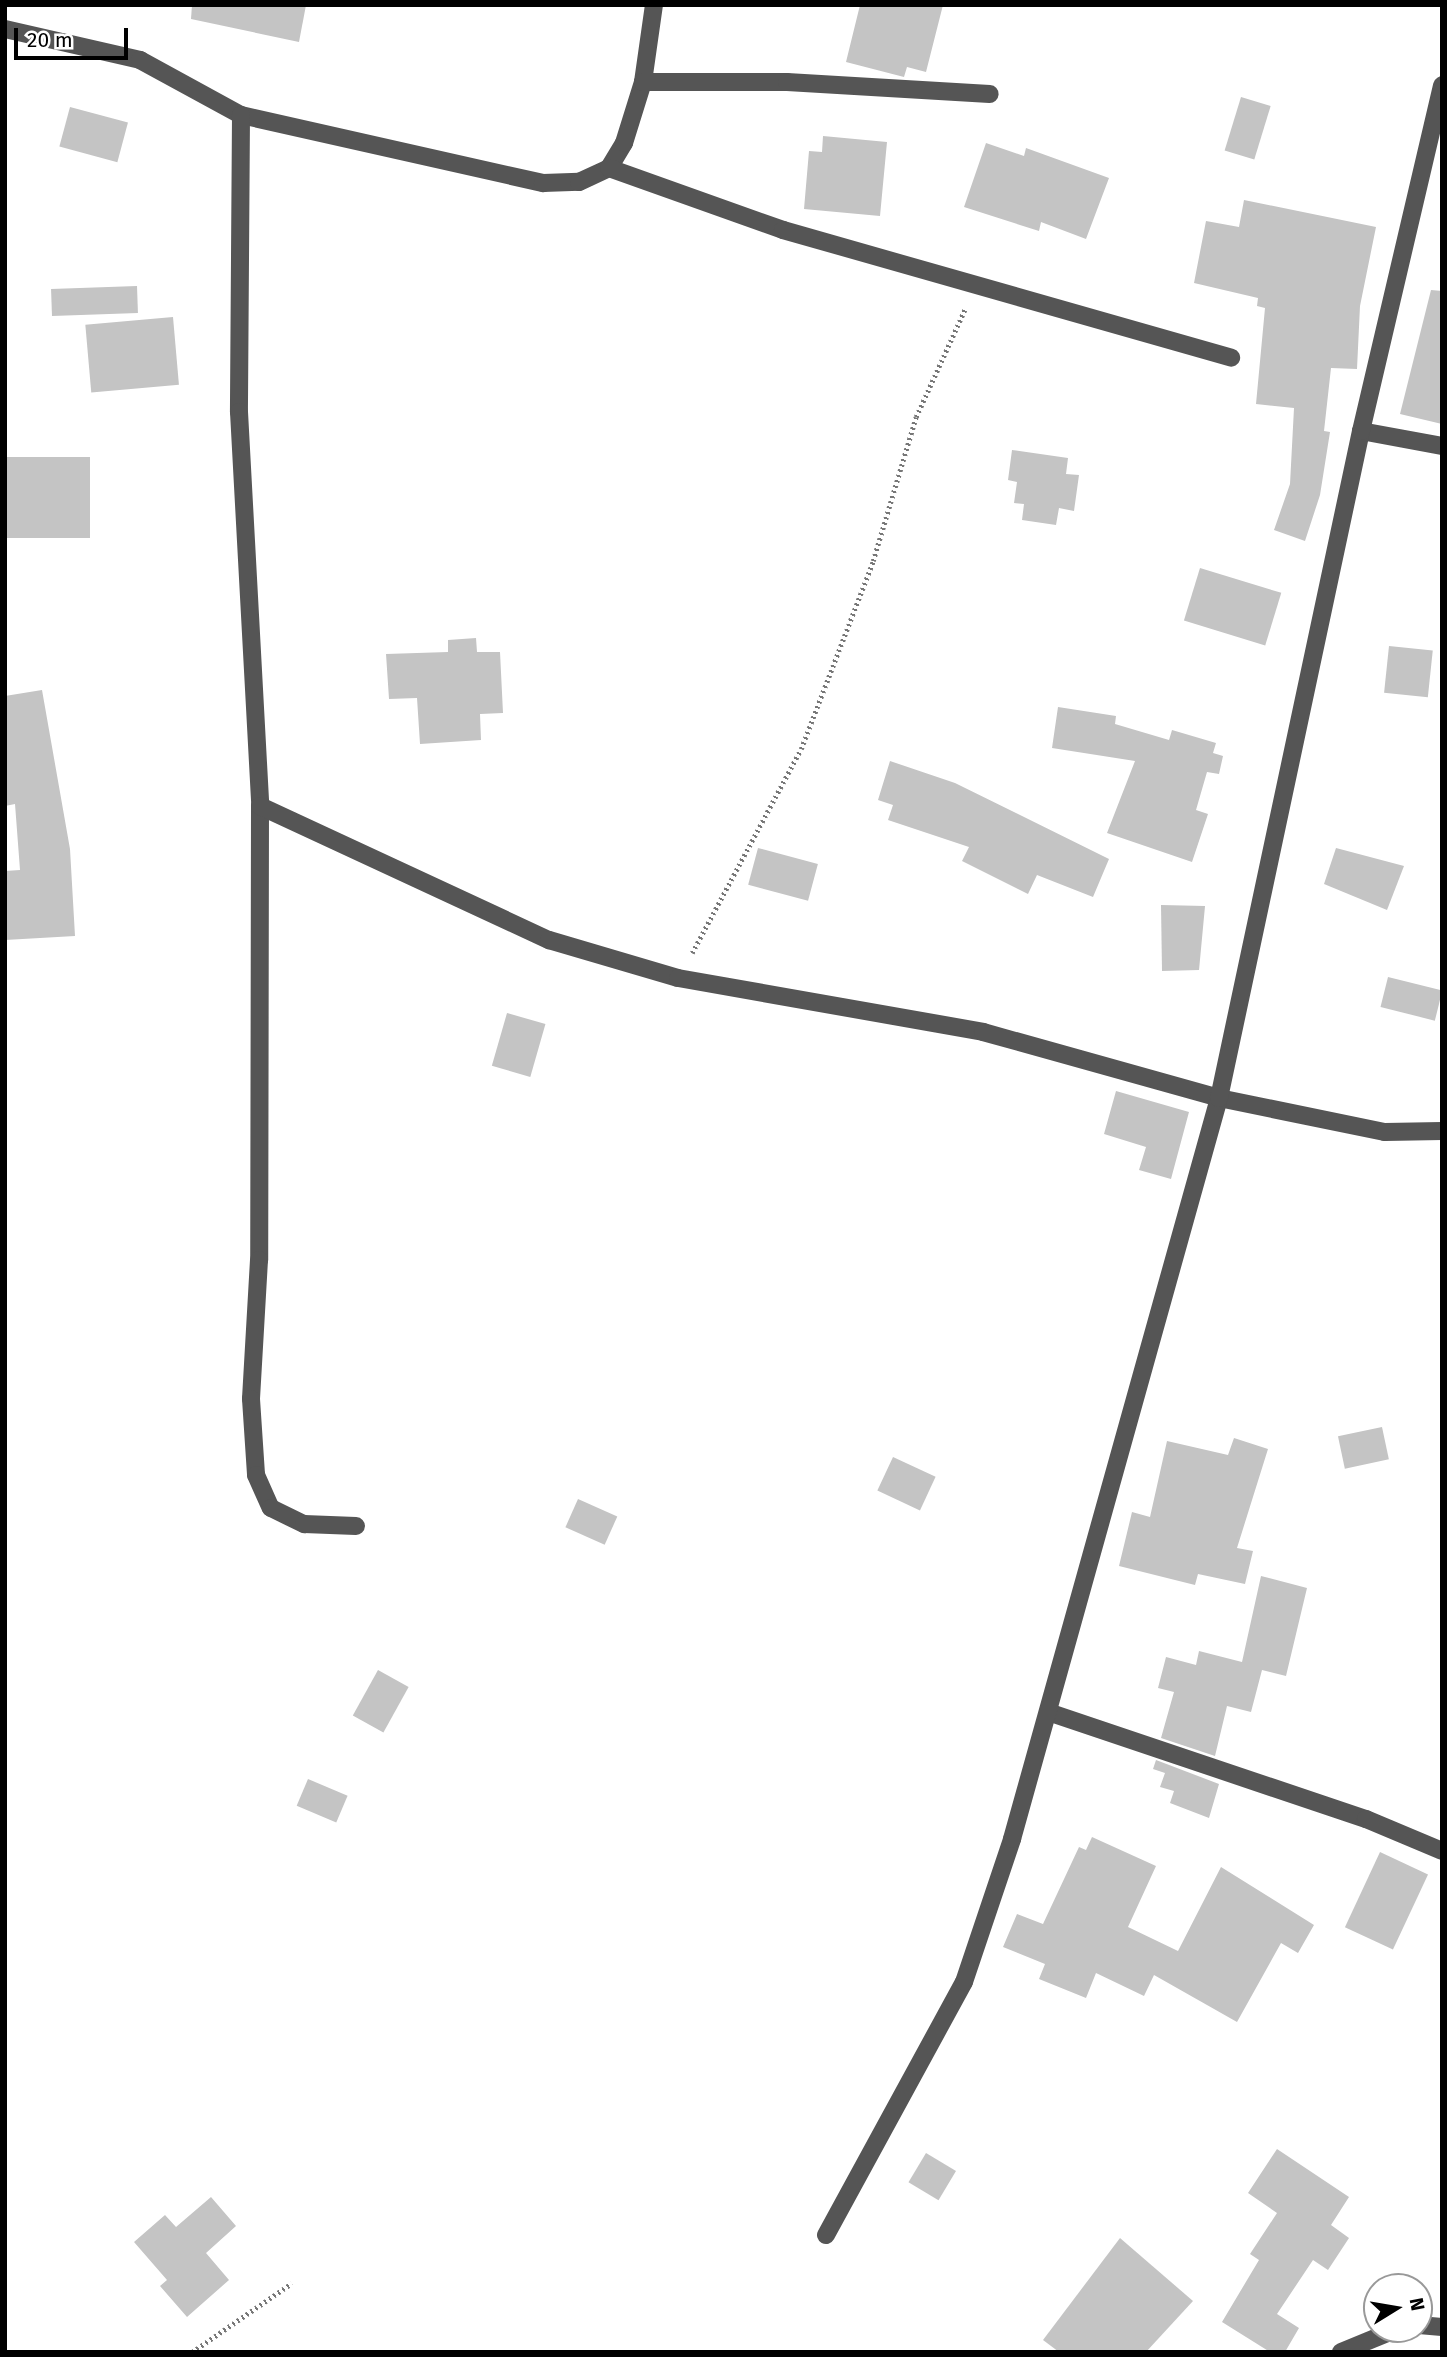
<!DOCTYPE html>
<style>
body{margin:0}
#map{position:relative;width:1447px;height:2357px;overflow:hidden;background:#fff;font-family:"Fira Sans",sans-serif}
div>[style]{position:absolute}
.building>*{inset:0;background:#c4c4c4;transform-origin:0 0}
.path>*{height:4.5px;margin-top:-2.25px;transform-origin:0;background:repeating-linear-gradient(90deg,#777 0 2px,transparent 0 5.5px)}
.minor>*{height:18px;margin:-9px;padding:0 9px;transform-origin:9px;border-radius:9px;background:#555}
span{translate:-50% -50%;white-space:nowrap;text-align:center;line-height:1.15;-webkit-text-stroke:5px #fff;paint-order:stroke}
.frame{position:absolute;inset:0;border:7px solid #000;pointer-events:none}
.north{position:absolute;left:1363px;top:2273px;width:70px;height:70px;box-sizing:border-box;background:#fff;border:2px solid #999;border-radius:50%;rotate:79deg;font-size:19px;font-weight:700;line-height:28px;text-align:center;color:#000}
.north::after{content:'';display:block;margin:auto;width:24px;height:32px;background:#000;clip-path:polygon(50% 0,100% 100%,50% 72%,0 100%)}
.scale{position:absolute;left:14px;top:28px;width:114px;height:32px;box-sizing:border-box;border:4px solid #000;border-top:0;padding-left:9px;font-size:21px;line-height:24px;white-space:nowrap;color:#000;-webkit-text-stroke:5px #fff;paint-order:stroke}
</style>
<div id="map">
<div class="building">
<i style="clip-path:polygon(192px 5px,306px 5px,299px 42px,191px 19px)"></i>
<i style="clip-path:polygon(860px 5px,943px 5px,926px 72px,907px 67px,904px 77px,846px 62px)"></i>
<i style="left:1241px;top:97px;width:31px;height:56px;rotate:17deg"></i>
<i style="left:70px;top:107px;width:60px;height:41px;rotate:15deg"></i>
<i style="clip-path:polygon(823px 136px,887px 142px,880px 216px,804px 209px,809px 151px,822px 152px)"></i>
<i style="clip-path:polygon(986px 143px,1024px 156px,1026px 148px,1109px 178px,1086px 239px,1041px 222px,1039px 231px,964px 207px)"></i>
<i style="clip-path:polygon(1244px 200px,1376px 227px,1360px 306px,1357px 369px,1331px 368px,1324px 431px,1330px 432px,1320px 495px,1305px 541px,1274px 530px,1290px 484px,1294px 408px,1256px 404px,1265px 308px,1257px 306px,1258px 298px,1194px 283px,1206px 221px,1239px 227px)"></i>
<i style="left:137px;top:286px;width:27px;height:86px;rotate:88deg"></i>
<i style="clip-path:polygon(1431px 290px,1442px 291px,1442px 424px,1400px 414px)"></i>
<i style="left:173px;top:317px;width:68px;height:88px;rotate:85deg"></i>
<i style="clip-path:polygon(1012px 450px,1068px 458px,1066px 474px,1079px 475px,1074px 511px,1059px 508px,1056px 525px,1022px 520px,1024px 504px,1014px 503px,1017px 482px,1008px 480px)"></i>
<i style="left:5px;top:457px;width:85px;height:81px"></i>
<i style="left:1200px;top:568px;width:85px;height:55px;rotate:17deg"></i>
<i style="clip-path:polygon(476px 638px,477px 652px,500px 652px,503px 713px,480px 714px,481px 740px,420px 744px,417px 698px,389px 699px,386px 654px,448px 652px,448px 640px)"></i>
<i style="left:1389px;top:646px;width:44px;height:47px;rotate:6deg"></i>
<i style="clip-path:polygon(42px 690px,70px 849px,75px 936px,5px 940px,5px 871px,20px 870px,15px 804px,5px 806px,5px 696px)"></i>
<i style="clip-path:polygon(1058px 707px,1116px 716px,1115px 724px,1169px 740px,1172px 730px,1216px 743px,1213px 753px,1223px 756px,1219px 774px,1207px 772px,1196px 810px,1208px 814px,1192px 862px,1107px 833px,1135px 761px,1052px 748px)"></i>
<i style="clip-path:polygon(890px 761px,955px 783px,1109px 859px,1093px 897px,1037px 875px,1028px 894px,962px 861px,969px 847px,888px 820px,893px 805px,878px 800px)"></i>
<i style="left:758px;top:848px;width:62px;height:38px;rotate:15deg"></i>
<i style="clip-path:polygon(1336px 848px,1404px 866px,1387px 910px,1324px 884px)"></i>
<i style="clip-path:polygon(1161px 905px,1205px 906px,1199px 970px,1162px 971px)"></i>
<i style="left:1388px;top:977px;width:56px;height:31px;rotate:14deg"></i>
<i style="left:507px;top:1013px;width:40px;height:55px;rotate:16deg"></i>
<i style="clip-path:polygon(1116px 1091px,1189px 1112px,1171px 1179px,1139px 1170px,1146px 1147px,1104px 1134px)"></i>
<i style="left:1382px;top:1427px;width:33px;height:45px;rotate:78deg"></i>
<i style="clip-path:polygon(1234px 1438px,1268px 1449px,1237px 1548px,1253px 1551px,1245px 1584px,1198px 1574px,1195px 1585px,1119px 1566px,1132px 1512px,1150px 1517px,1167px 1441px,1228px 1455px)"></i>
<i style="left:893px;top:1457px;width:47px;height:37px;rotate:25deg"></i>
<i style="left:578px;top:1499px;width:43px;height:31px;rotate:24deg"></i>
<i style="clip-path:polygon(1261px 1576px,1307px 1588px,1286px 1676px,1262px 1670px,1251px 1712px,1227px 1706px,1215px 1756px,1161px 1738px,1174px 1692px,1158px 1688px,1166px 1657px,1196px 1665px,1199px 1651px,1242px 1662px)"></i>
<i style="left:378px;top:1670px;width:35px;height:52px;rotate:29deg"></i>
<i style="clip-path:polygon(1156px 1760px,1219px 1784px,1209px 1818px,1170px 1803px,1174px 1791px,1160px 1787px,1165px 1773px,1153px 1769px)"></i>
<i style="left:308px;top:1779px;width:43px;height:29px;rotate:23deg"></i>
<i style="clip-path:polygon(1092px 1837px,1156px 1866px,1128px 1927px,1178px 1951px,1221px 1867px,1314px 1925px,1298px 1953px,1281px 1943px,1237px 2022px,1154px 1975px,1144px 1996px,1096px 1973px,1086px 1998px,1039px 1979px,1045px 1964px,1003px 1947px,1017px 1914px,1043px 1924px,1079px 1847px,1086px 1850px)"></i>
<i style="left:1380px;top:1852px;width:53px;height:83px;rotate:25deg"></i>
<i style="clip-path:polygon(1277px 2149px,1349px 2197px,1331px 2225px,1349px 2238px,1328px 2270px,1313px 2260px,1277px 2314px,1299px 2328px,1285px 2352px,1270px 2352px,1222px 2322px,1259px 2260px,1250px 2254px,1277px 2213px,1248px 2193px)"></i>
<i style="left:926px;top:2153px;width:35px;height:34px;rotate:31deg"></i>
<i style="clip-path:polygon(211px 2197px,236px 2226px,206px 2253px,229px 2280px,187px 2317px,160px 2286px,167px 2280px,134px 2242px,165px 2215px,176px 2227px)"></i>
<i style="clip-path:polygon(1120px 2238px,1193px 2301px,1146px 2352px,1059px 2352px,1043px 2340px)"></i>
</div>
<div class="path">
<i style="left:692px;top:953px;width:231px;rotate:-61.9deg"></i>
<i style="left:801px;top:749px;width:201px;rotate:-69deg"></i>
<i style="left:873px;top:561px;width:150px;rotate:-73.4deg"></i>
<i style="left:916px;top:417px;width:119px;rotate:-65.6deg"></i>
<i style="left:192px;top:2352px;width:121px;rotate:-34.6deg"></i>
</div>
<div class="minor">
<i style="left:5px;top:29px;width:139px;rotate:12.9deg"></i>
<i style="left:140px;top:60px;width:115px;rotate:28.6deg"></i>
<i style="left:241px;top:115px;width:310px;rotate:12.7deg"></i>
<i style="left:543px;top:183px;width:36px;rotate:-2deg"></i>
<i style="left:579px;top:182px;width:33px;rotate:-25deg"></i>
<i style="left:609px;top:168px;width:29px;rotate:-59deg"></i>
<i style="left:624px;top:143px;width:64px;rotate:-72.7deg"></i>
<i style="left:643px;top:82px;width:78px;rotate:-81.9deg"></i>
<i style="left:643px;top:82px;width:144px"></i>
<i style="left:787px;top:82px;width:203px;rotate:3.4deg"></i>
<i style="left:241px;top:115px;width:297px;rotate:90.4deg"></i>
<i style="left:239px;top:412px;width:395px;rotate:86.9deg"></i>
<i style="left:260px;top:806px;width:454px;rotate:90.1deg"></i>
<i style="left:259px;top:1260px;width:139px;rotate:93.3deg"></i>
<i style="left:251px;top:1399px;width:76px;rotate:86.2deg"></i>
<i style="left:256px;top:1475px;width:36px;rotate:66deg"></i>
<i style="left:271px;top:1508px;width:37px;rotate:26deg"></i>
<i style="left:304px;top:1524px;width:52px;rotate:2.2deg"></i>
<i style="left:609px;top:168px;width:185px;rotate:19.6deg"></i>
<i style="left:783px;top:230px;width:466px;rotate:15.9deg"></i>
<i style="left:1361px;top:431px;width:82px;rotate:10.5deg"></i>
<i style="left:260px;top:806px;width:319px;rotate:24.9deg"></i>
<i style="left:549px;top:940px;width:134px;rotate:16.4deg"></i>
<i style="left:678px;top:978px;width:310px;rotate:10deg"></i>
<i style="left:983px;top:1032px;width:245px;rotate:15.6deg"></i>
<i style="left:1219px;top:1098px;width:169px;rotate:11.6deg"></i>
<i style="left:1385px;top:1132px;width:57px;rotate:-1deg"></i>
<i style="left:1048px;top:1712px;width:336px;rotate:18.6deg"></i>
<i style="left:1366px;top:1819px;width:82px;rotate:22.8deg"></i>
<i style="left:826px;top:2235px;width:288px;rotate:-61.4deg"></i>
<i style="left:964px;top:1982px;width:151px;rotate:-71.4deg"></i>
<i style="left:1012px;top:1839px;width:769px;rotate:-74.39deg"></i>
<i style="left:1219px;top:1098px;width:682px;rotate:-77.98deg"></i>
<i style="left:1361px;top:431px;width:355px;rotate:-76.8deg"></i>
<i style="left:1419px;top:2325px;width:23px;rotate:5deg"></i>
<i style="left:1341px;top:2352px;width:61px;rotate:-22.3deg"></i>
</div>
<div class="frame"></div>
<div class="north">N</div>
<div class="scale">20 m</div>
</div>
